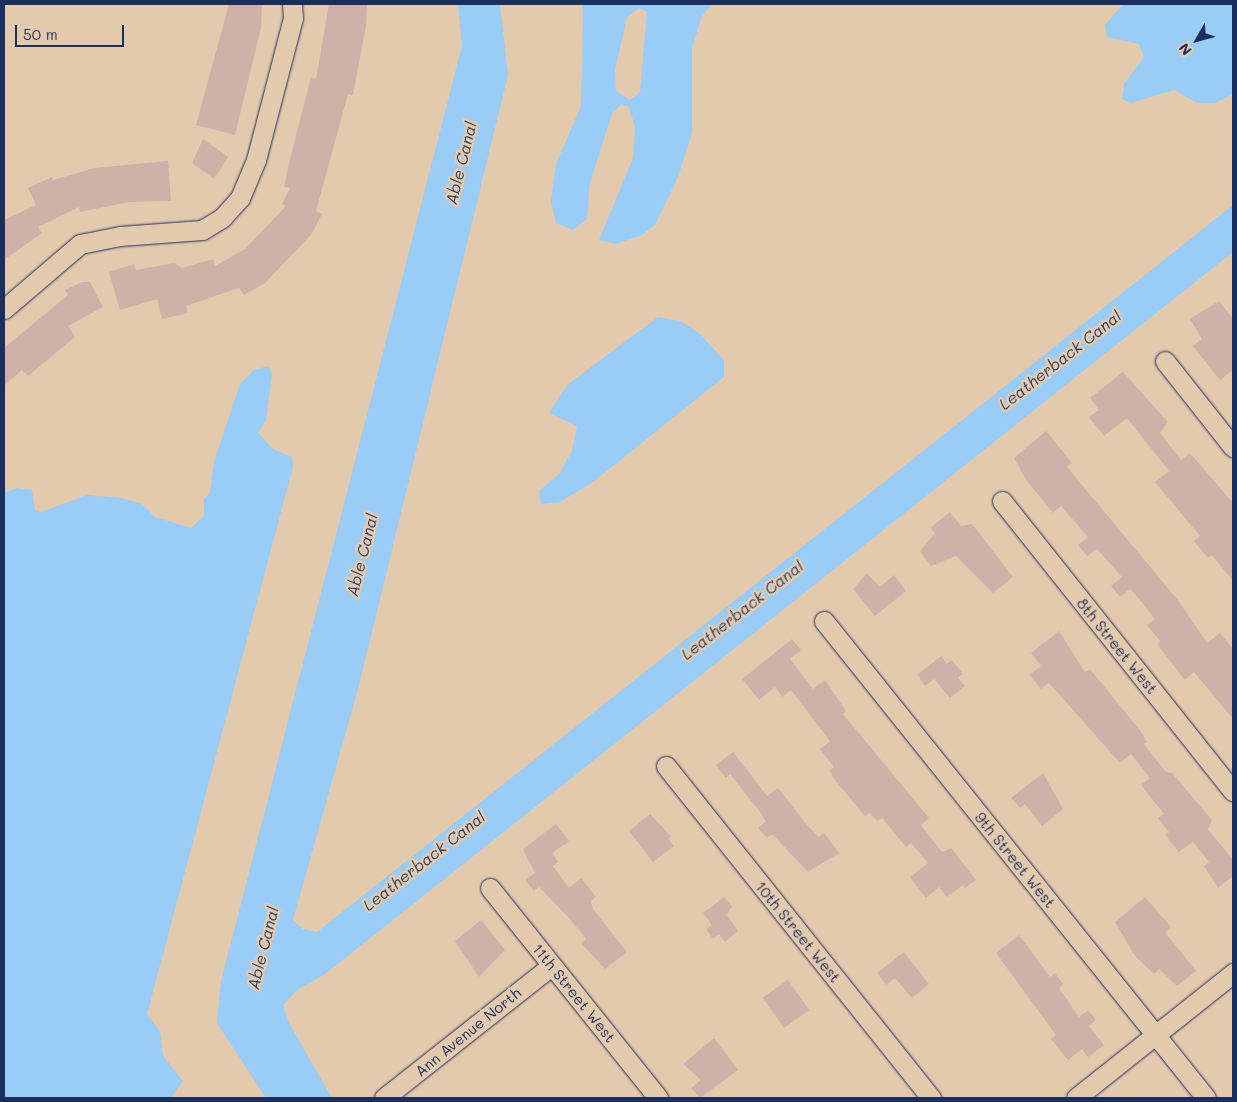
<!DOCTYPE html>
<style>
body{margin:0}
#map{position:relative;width:1237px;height:1102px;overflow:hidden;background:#e4caac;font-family:Mali,sans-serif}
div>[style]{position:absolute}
.water>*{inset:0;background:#99ccf6}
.building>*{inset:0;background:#d0b1a9;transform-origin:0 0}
.roads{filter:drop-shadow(0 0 1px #1b2f5e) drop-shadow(0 0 1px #1b2f5e)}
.minor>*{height:19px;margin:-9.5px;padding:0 9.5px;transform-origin:9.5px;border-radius:9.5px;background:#e4caac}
span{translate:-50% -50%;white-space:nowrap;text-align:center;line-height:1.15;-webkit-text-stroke:5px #e4caac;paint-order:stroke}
.street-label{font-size:15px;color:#1b2f5e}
.water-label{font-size:16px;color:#283f6d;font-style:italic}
.frame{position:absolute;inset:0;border:5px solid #1b2f5e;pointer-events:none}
.north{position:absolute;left:1172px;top:15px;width:50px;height:50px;-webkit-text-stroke:4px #e4caac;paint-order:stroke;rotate:232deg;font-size:14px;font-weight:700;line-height:20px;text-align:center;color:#1b2f5e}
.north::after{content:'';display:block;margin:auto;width:18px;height:22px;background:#1b2f5e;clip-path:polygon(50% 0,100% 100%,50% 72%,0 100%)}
.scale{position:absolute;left:15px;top:25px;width:109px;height:22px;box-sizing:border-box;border:2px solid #1b2f5e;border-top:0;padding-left:6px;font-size:15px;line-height:18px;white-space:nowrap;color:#1b2f5e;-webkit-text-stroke:4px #e4caac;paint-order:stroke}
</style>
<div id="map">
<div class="water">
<i style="clip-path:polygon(458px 4px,500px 4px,508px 75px,358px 689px,293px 920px,303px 929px,317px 932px,1233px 205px,1233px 252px,325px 974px,297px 990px,283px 1005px,289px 1023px,332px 1098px,266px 1098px,217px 1023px,221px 981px,462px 46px)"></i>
<i style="clip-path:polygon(evenodd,583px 4px,712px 4px,702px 16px,692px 48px,692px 133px,678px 177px,655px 225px,640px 236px,615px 244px,599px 240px,633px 158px,635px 127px,629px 107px,621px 104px,612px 114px,590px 182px,587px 219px,573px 230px,556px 223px,551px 201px,556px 164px,581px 106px,583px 4px,639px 8px,647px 12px,640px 92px,630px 100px,616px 91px,615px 70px,627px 17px,639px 8px)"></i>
<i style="clip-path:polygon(1123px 4px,1233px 4px,1233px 94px,1215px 103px,1197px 103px,1174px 90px,1131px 103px,1122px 99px,1124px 84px,1144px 57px,1139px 44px,1107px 37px,1105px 25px)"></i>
<i style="clip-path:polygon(658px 317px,680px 321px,699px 333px,724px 360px,724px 377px,593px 482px,560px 502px,541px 504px,539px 491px,559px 474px,572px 451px,577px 426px,549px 413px,567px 385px)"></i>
<i style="clip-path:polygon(268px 366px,272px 374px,266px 420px,258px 433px,273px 449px,292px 457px,293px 467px,147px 1014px,160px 1031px,163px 1056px,183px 1081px,171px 1098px,4px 1098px,4px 493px,17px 488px,32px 490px,35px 510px,41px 512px,87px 495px,123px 498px,142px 504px,155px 517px,191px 528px,204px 516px,204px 499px,210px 493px,214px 462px,240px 384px,254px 370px)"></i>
</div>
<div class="building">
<i style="clip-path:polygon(229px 4px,262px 4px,261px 28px,235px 135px,196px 125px)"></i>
<i style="clip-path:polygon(329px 4px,367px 4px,366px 26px,353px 95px,348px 94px,316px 211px,322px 214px,311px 235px,265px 283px,244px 295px,239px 288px,186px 306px,188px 313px,162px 319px,157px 299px,120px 310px,109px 272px,134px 264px,136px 270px,174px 263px,182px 268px,213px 259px,215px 266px,245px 249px,286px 206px,282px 204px,290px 188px,284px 187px,291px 155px,311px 77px,316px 79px)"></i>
<i style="clip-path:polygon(203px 139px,228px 157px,214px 179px,192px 163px)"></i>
<i style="clip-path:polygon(168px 161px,171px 201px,129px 202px,80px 212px,79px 207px,38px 227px,42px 233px,4px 260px,4px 220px,36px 205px,28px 188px,52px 177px,53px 180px,94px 168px)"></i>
<i style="clip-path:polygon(82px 282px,90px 282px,103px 307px,68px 326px,75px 337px,28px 376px,22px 370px,4px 386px,4px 348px,68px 295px,65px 290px)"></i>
<i style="clip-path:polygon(1219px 301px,1233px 319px,1233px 370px,1220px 380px,1193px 346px,1202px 339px,1190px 319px)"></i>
<i style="clip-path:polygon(1123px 372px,1168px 422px,1160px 433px,1181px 460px,1190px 453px,1233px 503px,1233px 581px,1212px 555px,1208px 558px,1194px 541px,1200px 536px,1155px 482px,1169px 471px,1127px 418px,1104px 436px,1089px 417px,1099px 410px,1090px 398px)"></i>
<i style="clip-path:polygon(1046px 431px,1072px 463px,1067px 467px,1177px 599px,1207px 643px,1220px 633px,1233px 649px,1233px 719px,1194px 672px,1185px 680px,1157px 644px,1160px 641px,1147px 625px,1155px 619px,1140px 600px,1130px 589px,1120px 597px,1111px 586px,1122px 577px,1097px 549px,1087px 556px,1078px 545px,1088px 537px,1061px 506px,1053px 513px,1027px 481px,1014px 458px)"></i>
<i style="clip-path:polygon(950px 512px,961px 526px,972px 524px,1013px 577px,993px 593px,956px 556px,931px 566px,920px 551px,935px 533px,930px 528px)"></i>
<i style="clip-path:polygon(867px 573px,880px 587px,894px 575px,906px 591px,875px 616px,853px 589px)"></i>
<i style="clip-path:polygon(1059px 631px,1085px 672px,1090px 669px,1142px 733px,1147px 742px,1144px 744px,1166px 772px,1172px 773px,1212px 820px,1208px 829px,1233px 860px,1233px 876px,1218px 888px,1204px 866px,1209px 862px,1193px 842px,1179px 852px,1165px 835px,1169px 832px,1158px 818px,1164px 814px,1141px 785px,1150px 778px,1131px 754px,1120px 763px,1049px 683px,1041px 689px,1029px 675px,1041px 666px,1031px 653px)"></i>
<i style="clip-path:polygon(792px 639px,801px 650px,790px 659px,813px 689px,825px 680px,846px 711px,843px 714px,929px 818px,921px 825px,942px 852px,951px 848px,976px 880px,965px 888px,963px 885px,947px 897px,939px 887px,926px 898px,910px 877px,928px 863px,911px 843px,906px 847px,882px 818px,877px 821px,870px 813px,865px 816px,839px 785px,829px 771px,834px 767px,820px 749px,830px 741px,791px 690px,782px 697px,775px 687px,759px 700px,742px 679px)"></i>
<i style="clip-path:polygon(941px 656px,947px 664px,952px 660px,963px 674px,958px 678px,965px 686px,950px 698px,934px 679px,925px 686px,917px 675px)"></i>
<i style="clip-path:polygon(733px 752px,767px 796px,778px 788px,807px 825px,819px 837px,824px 833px,839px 853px,808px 872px,772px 834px,767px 838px,758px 828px,766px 821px,760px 812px,730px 774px,726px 778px,716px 765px)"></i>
<i style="clip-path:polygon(1043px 773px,1063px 809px,1042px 826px,1025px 804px,1020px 808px,1011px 798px)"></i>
<i style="clip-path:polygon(650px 814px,671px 836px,668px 839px,674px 846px,653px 862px,629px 831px)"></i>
<i style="clip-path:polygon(556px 824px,569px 841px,552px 853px,558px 862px,553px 866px,569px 888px,581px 878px,596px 897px,591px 901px,593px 909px,627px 952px,605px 969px,581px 943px,586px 939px,570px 919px,539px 887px,534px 891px,525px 880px,535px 873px,523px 849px)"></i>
<i style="clip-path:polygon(724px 897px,732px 906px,727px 915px,738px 931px,725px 942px,719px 934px,713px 939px,706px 929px,712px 925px,703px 913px)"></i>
<i style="clip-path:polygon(1145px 897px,1171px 927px,1165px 932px,1196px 971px,1177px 986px,1159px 969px,1154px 974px,1135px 956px,1115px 922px)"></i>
<i style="clip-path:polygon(481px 920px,505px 950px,479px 977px,455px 941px)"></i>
<i style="clip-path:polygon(1019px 935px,1050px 977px,1055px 973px,1063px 984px,1059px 988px,1079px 1017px,1088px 1010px,1096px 1020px,1089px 1026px,1104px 1045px,1088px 1057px,1082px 1049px,1068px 1060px,1051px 1039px,1056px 1035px,996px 953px)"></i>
<i style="clip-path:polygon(904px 952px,929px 984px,912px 998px,895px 978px,886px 985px,877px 973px)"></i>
<i style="left:788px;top:980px;width:37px;height:31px;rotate:55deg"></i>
<i style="clip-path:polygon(714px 1038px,738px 1070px,700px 1098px,691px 1088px,701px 1080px,683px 1064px)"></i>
</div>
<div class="roads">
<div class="minor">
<i style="left:4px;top:309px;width:100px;rotate:-40.5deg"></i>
<i style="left:80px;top:244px;width:41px;rotate:-11.3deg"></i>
<i style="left:120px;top:236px;width:82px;rotate:-4.2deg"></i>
<i style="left:202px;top:230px;width:23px;rotate:-31deg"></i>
<i style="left:222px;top:218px;width:27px;rotate:-48deg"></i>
<i style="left:240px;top:198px;width:41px;rotate:-67.2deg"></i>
<i style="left:256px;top:160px;width:147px;rotate:-75.4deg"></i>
<i style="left:293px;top:18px;width:14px;rotate:-94deg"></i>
<i style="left:1165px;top:361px;width:110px;rotate:51.7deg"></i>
<i style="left:1002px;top:501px;width:371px;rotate:51.5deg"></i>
<i style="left:824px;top:621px;width:611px;rotate:51.31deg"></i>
<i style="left:666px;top:766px;width:425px;rotate:51.4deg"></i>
<i style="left:490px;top:888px;width:269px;rotate:51.3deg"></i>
<i style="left:384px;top:1098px;width:213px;rotate:-38.3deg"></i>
<i style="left:1076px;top:1098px;width:201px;rotate:-38.5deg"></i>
</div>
</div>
<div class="street-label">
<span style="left:1117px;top:646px;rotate:51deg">8th Street West</span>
<span style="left:1015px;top:860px;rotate:51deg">9th Street West</span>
<span style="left:798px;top:932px;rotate:51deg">10th Street West</span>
<span style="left:574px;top:993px;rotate:51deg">11th Street West</span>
<span style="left:468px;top:1032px;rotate:-39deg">Ann Avenue North</span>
</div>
<div class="water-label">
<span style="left:461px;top:163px;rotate:-76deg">Able Canal</span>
<span style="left:1060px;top:360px;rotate:-38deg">Leatherback Canal</span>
<span style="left:362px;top:555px;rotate:-76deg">Able Canal</span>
<span style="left:742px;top:610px;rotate:-38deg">Leatherback Canal</span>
<span style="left:424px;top:861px;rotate:-38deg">Leatherback Canal</span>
<span style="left:263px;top:948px;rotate:-76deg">Able Canal</span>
</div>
<div class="frame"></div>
<div class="north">N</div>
<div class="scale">50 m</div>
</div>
